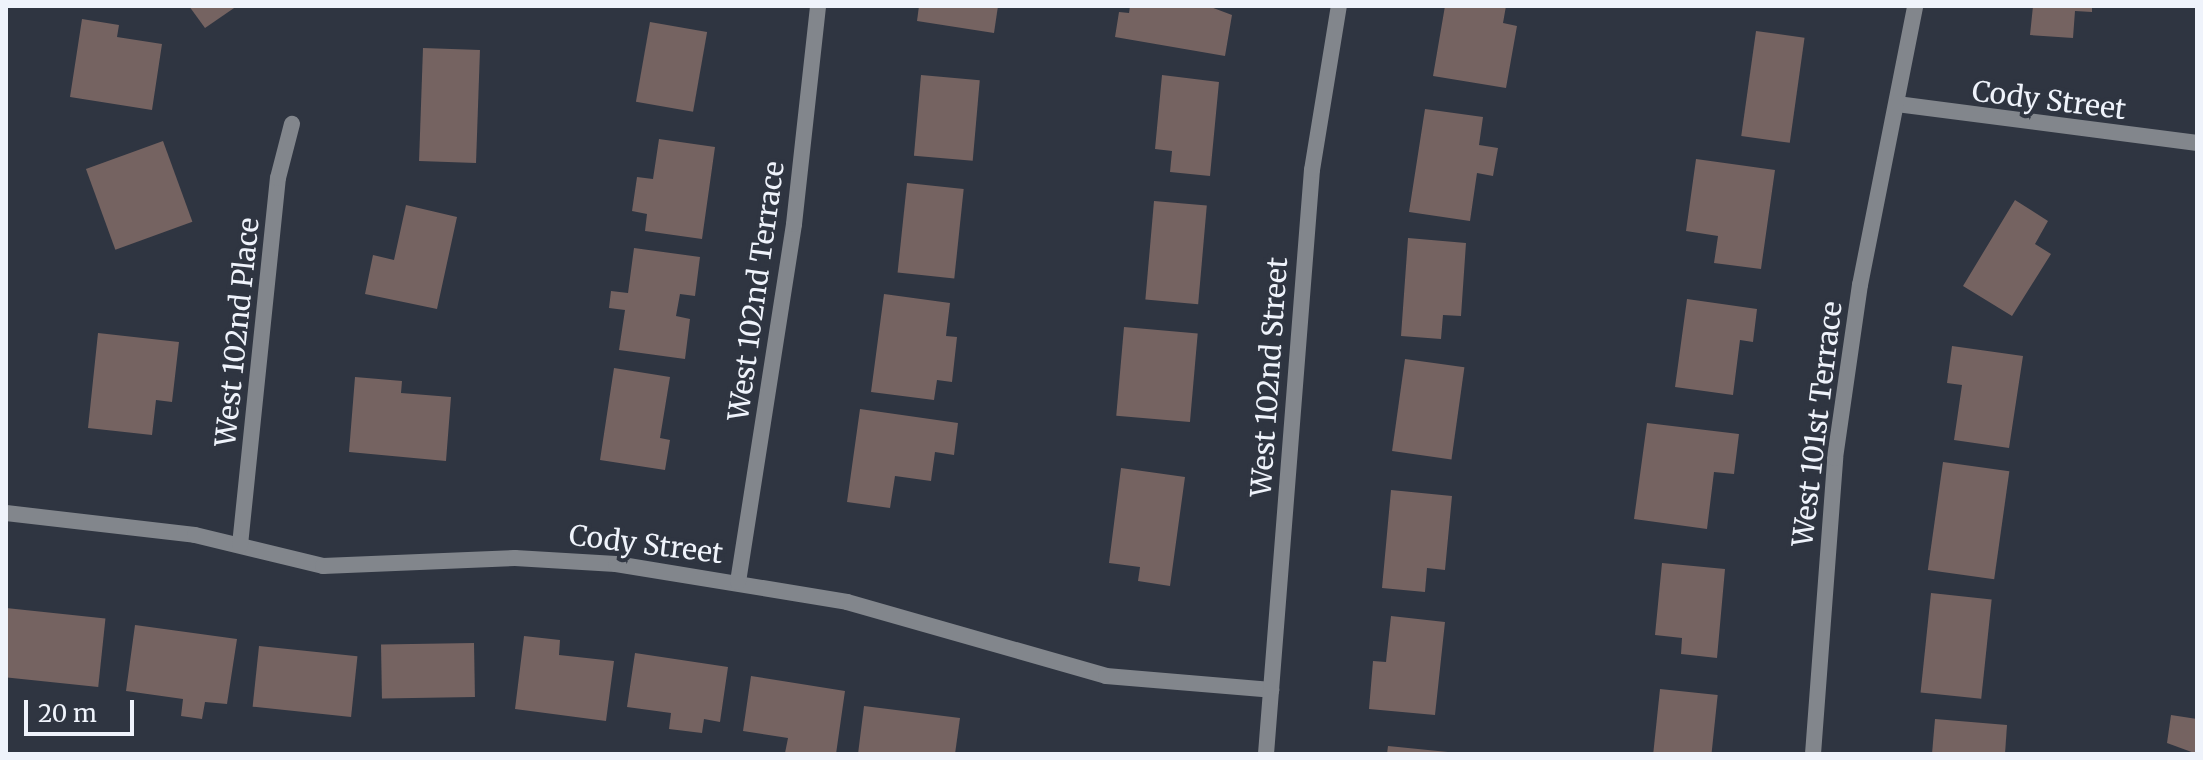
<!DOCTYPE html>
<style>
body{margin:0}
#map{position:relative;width:2203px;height:760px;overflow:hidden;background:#2f3541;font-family:Merriweather,serif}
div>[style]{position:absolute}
.building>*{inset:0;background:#756361;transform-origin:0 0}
.minor>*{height:16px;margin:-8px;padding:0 8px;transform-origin:8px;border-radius:8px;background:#82868c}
span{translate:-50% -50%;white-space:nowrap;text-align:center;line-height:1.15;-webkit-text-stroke:8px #2f3541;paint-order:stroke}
.street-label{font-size:28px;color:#eff3fb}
.frame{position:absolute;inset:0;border:8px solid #eff3fb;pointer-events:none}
.scale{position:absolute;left:24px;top:700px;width:110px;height:36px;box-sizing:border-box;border:4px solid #eff3fb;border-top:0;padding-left:10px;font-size:24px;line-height:28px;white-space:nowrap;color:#eff3fb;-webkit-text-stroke:6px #2f3541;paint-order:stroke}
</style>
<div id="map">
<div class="building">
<i style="clip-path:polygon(189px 6px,237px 6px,205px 28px)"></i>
<i style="clip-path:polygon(919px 6px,998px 6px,994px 33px,917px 21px)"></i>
<i style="clip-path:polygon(1130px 6px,1208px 6px,1232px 15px,1225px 56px,1115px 37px,1119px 12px,1129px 13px)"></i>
<i style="clip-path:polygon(1445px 6px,1506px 6px,1503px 23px,1517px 26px,1506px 88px,1433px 76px)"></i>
<i style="clip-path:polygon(2033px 6px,2092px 6px,2092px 12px,2075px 11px,2073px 38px,2030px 35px)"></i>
<i style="clip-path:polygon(82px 19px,119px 25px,117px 37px,162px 44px,152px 110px,70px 97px)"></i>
<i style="left:650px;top:22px;width:58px;height:81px;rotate:10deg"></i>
<i style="left:1756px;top:31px;width:49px;height:106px;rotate:8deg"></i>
<i style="left:423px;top:48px;width:57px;height:113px;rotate:2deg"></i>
<i style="left:921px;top:75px;width:59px;height:81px;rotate:5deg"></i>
<i style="clip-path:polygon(1162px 75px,1219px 82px,1210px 176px,1170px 172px,1172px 151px,1155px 149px)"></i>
<i style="clip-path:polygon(1425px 109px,1483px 117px,1479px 145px,1498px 148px,1493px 176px,1477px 173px,1470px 221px,1409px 212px)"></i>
<i style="clip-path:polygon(659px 139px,715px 147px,702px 239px,645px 231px,647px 214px,632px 211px,637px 177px,653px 179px)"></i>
<i style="left:163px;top:141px;width:86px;height:82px;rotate:70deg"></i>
<i style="clip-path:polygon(1696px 159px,1775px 170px,1761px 269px,1714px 263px,1718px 236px,1686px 231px)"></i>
<i style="left:907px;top:183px;width:57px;height:90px;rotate:6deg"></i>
<i style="clip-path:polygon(2015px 200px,2048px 221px,2035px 244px,2051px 254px,2012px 316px,1963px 286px)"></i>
<i style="left:1154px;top:201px;width:53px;height:99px;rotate:5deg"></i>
<i style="clip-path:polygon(406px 205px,457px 217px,437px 309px,365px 294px,373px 255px,394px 260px)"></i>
<i style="clip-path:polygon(1408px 238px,1466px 243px,1461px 316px,1443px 315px,1441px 339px,1401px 336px)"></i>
<i style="clip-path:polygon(634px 248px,700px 257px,695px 296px,680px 294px,676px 316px,690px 319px,685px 359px,619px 350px,625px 310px,609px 308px,611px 291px,628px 293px)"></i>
<i style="clip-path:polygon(884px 294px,950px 303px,946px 336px,957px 337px,952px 382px,937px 380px,934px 400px,871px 392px)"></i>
<i style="clip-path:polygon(1687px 299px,1757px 309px,1753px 342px,1740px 340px,1733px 395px,1675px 387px)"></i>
<i style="left:1124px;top:327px;width:74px;height:89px;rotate:5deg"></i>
<i style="clip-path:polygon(98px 333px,179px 342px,172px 402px,156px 400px,152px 435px,88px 428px)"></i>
<i style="clip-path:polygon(1952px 346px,2023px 356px,2009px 448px,1954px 440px,1962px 385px,1947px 383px)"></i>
<i style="left:1405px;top:359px;width:60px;height:93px;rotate:8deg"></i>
<i style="clip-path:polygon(614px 368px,670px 377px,660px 438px,670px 440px,665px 470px,600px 460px)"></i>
<i style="clip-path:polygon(355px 377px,402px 381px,401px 393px,451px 397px,446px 461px,349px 452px)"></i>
<i style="clip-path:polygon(860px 409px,958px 423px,954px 455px,935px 452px,931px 481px,895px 476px,890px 508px,847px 502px)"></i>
<i style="clip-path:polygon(1647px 423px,1739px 434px,1734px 474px,1714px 472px,1707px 529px,1634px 519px)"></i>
<i style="left:1943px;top:462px;width:67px;height:109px;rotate:8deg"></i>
<i style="clip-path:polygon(1121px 468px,1185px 477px,1170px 586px,1138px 581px,1140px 567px,1109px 563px)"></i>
<i style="clip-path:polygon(1391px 490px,1452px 496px,1445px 570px,1427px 568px,1425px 592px,1382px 588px)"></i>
<i style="clip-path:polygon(1662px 563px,1725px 569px,1717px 658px,1681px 654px,1682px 638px,1655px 635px)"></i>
<i style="left:1931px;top:593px;width:61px;height:100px;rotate:6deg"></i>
<i style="left:6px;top:608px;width:100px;height:69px;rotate:6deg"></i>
<i style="clip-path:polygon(1391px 616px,1445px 622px,1435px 715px,1369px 709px,1373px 661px,1386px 662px)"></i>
<i style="clip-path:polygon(135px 625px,237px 639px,227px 704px,205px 702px,202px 719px,181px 716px,183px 699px,126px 691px)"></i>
<i style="clip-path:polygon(524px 636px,560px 640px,559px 655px,614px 661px,606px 721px,515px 709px)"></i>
<i style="left:474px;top:643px;width:54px;height:93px;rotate:89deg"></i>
<i style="left:259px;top:646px;width:99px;height:61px;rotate:6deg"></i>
<i style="clip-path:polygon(635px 653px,728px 667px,720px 722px,704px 719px,702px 733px,669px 729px,671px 713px,627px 707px)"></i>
<i style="clip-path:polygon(751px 676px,845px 691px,836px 754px,785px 753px,788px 738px,743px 731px)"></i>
<i style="left:1660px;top:689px;width:58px;height:65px;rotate:6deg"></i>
<i style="clip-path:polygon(864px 706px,960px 718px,955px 754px,858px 754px)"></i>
<i style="clip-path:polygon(2171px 715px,2197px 719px,2197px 754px,2167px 743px)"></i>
<i style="clip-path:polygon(1935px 719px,2007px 725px,2005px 754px,1932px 754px)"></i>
<i style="clip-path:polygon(1388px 746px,1448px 752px,1448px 754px,1387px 754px)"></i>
</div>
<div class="minor">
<i style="left:1897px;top:104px;width:303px;rotate:7.4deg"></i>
<i style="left:6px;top:513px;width:190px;rotate:6.6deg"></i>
<i style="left:195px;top:535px;width:132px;rotate:13.6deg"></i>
<i style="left:323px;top:566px;width:192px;rotate:-2.4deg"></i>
<i style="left:515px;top:558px;width:101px;rotate:3.4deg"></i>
<i style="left:616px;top:564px;width:234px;rotate:9.3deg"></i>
<i style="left:847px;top:602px;width:269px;rotate:15.9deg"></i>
<i style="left:1106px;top:676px;width:166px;rotate:4.8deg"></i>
<i style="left:240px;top:545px;width:369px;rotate:-84.1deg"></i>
<i style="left:278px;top:178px;width:56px;rotate:-75.5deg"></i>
<i style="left:738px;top:582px;width:362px;rotate:-81.1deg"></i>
<i style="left:794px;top:224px;width:219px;rotate:-83.7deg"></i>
<i style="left:1266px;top:754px;width:586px;rotate:-85.5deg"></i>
<i style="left:1312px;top:170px;width:166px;rotate:-80.7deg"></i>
<i style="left:1813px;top:754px;width:297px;rotate:-85.7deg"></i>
<i style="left:1835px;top:458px;width:175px;rotate:-81.8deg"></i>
<i style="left:1860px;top:285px;width:284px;rotate:-78.8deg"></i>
</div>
<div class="street-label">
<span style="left:2049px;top:100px;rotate:7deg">Cody Street</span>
<span style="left:756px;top:291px;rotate:-82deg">West 102nd Terrace</span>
<span style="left:237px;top:332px;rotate:-84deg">West 102nd Place</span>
<span style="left:1269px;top:377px;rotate:-86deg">West 102nd Street</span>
<span style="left:1817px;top:424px;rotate:-83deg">West 101st Terrace</span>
<span style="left:646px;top:544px;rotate:7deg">Cody Street</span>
</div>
<div class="frame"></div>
<div class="scale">20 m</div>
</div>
